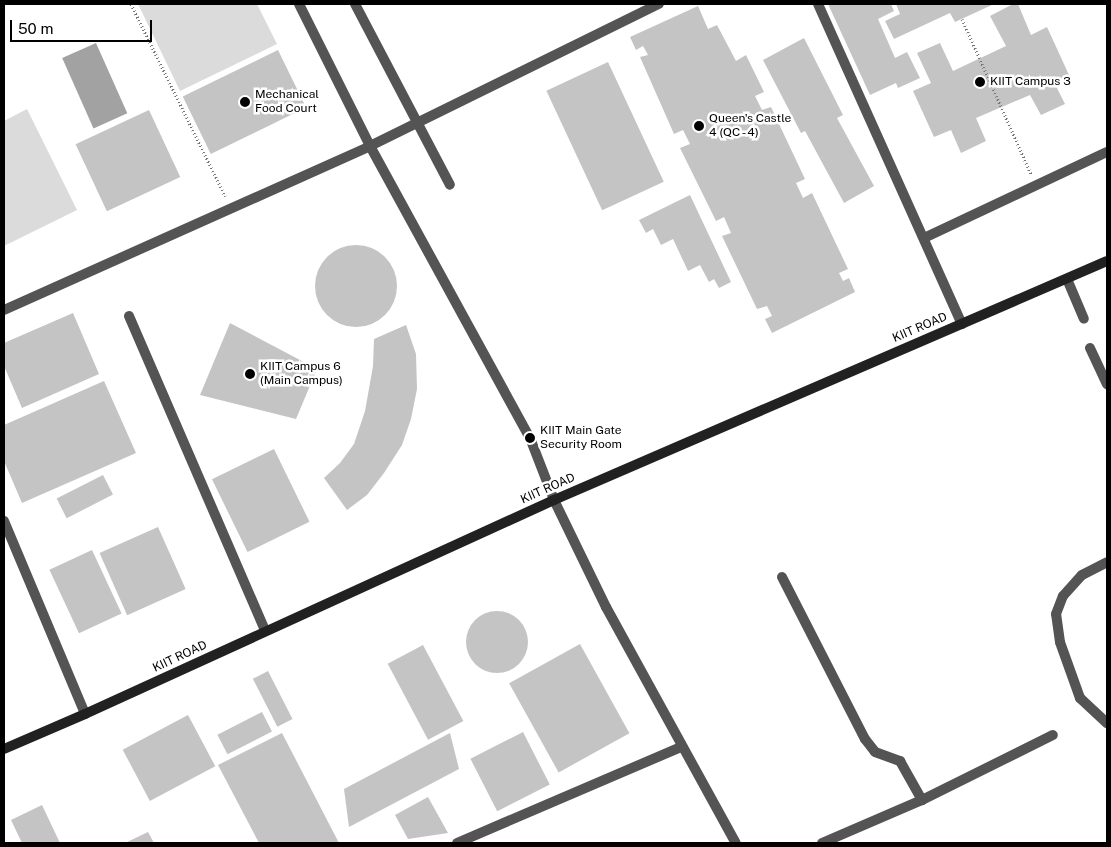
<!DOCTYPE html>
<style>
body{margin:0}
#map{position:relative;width:1111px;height:847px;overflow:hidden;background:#fff;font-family:"Public Sans",sans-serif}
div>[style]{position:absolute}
.green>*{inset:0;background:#dbdbdb}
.water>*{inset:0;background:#a2a2a2;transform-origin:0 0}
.building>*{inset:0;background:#c4c4c4;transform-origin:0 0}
.round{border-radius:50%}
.path>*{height:3px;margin-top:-1.5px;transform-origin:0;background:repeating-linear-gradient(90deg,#767676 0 1px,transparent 0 3.5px)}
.service>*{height:10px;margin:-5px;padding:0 5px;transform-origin:5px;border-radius:5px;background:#545454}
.minor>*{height:10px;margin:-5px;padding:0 5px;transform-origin:5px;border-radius:5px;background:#545454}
.secondary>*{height:10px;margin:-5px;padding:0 5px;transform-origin:5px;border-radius:5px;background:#212121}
.dots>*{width:14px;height:14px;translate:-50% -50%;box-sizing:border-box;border:2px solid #fff;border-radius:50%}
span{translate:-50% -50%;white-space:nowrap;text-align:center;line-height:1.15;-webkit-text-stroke:5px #fff;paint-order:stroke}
.poi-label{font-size:12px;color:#000}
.left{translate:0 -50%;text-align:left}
.street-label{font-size:12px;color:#000}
.frame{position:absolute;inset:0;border:5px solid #000;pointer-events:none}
.scale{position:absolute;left:10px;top:20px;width:142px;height:22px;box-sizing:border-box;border:2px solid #000;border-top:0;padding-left:6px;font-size:15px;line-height:18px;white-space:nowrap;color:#000;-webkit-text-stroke:4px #fff;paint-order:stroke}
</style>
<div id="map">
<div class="green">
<i style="clip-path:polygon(138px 4px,257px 4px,277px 44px,180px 91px)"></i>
<i style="clip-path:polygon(27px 109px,77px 210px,4px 246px,4px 121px)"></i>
</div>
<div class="water">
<i style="left:96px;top:43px;width:77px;height:37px;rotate:66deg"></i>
</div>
<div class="building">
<i style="clip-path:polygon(828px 4px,891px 4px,894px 11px,878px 19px,895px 58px,907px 52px,920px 78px,898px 88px,896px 83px,870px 95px)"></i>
<i style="clip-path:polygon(896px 4px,994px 4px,955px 22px,950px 13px,894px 39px,885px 21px,900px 14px)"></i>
<i style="clip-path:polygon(1013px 4px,1018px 4px,1031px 35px,1047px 27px,1069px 75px,1054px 82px,1065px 104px,1041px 115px,1030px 95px,976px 118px,986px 141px,961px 153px,951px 130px,934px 137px,913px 91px,931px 83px,917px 53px,940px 43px,953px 71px,1006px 46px,990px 16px)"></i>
<i style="clip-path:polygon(698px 6px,708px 29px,717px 25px,736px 61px,746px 55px,764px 92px,755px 96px,762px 110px,771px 107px,805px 179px,796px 183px,803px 198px,812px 193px,848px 269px,839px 273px,843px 281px,849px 278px,855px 292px,772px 333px,765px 319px,772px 316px,767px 306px,757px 309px,722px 236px,731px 233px,724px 217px,716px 221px,680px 148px,690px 144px,683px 130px,674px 134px,640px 57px,648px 55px,643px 46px,636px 50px,630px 37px)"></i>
<i style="clip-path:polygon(804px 38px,843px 115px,837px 118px,874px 186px,844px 203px,805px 131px,801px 133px,763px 60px)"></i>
<i style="left:278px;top:50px;width:64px;height:106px;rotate:64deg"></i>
<i style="left:608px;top:62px;width:132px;height:68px;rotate:65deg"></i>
<i style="left:149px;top:110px;width:74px;height:81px;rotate:65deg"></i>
<i style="clip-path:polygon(690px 195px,731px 282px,719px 288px,714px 279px,709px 282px,700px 265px,688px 271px,673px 239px,661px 245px,653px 229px,646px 233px,639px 220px)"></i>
<i class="round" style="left:315px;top:245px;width:82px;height:82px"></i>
<i style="clip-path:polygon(73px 313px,99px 374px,22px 408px,4px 366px,4px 343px)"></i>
<i style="clip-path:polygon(230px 323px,317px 369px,296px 419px,200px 395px)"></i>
<i style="clip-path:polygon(406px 325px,416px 354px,417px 389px,411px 419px,402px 445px,384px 473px,367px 495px,347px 510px,324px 478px,340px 463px,354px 444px,365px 411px,373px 366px,374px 339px)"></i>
<i style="clip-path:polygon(104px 381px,136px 453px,22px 503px,4px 461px,4px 425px)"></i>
<i style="left:274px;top:449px;width:81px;height:69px;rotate:64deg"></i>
<i style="left:103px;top:475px;width:22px;height:52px;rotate:63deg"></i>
<i style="left:158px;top:527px;width:68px;height:64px;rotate:66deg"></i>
<i style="left:92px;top:550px;width:70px;height:47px;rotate:65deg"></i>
<i class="round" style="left:466px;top:611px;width:62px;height:62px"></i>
<i style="left:580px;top:644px;width:102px;height:81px;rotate:61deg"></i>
<i style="left:423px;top:645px;width:86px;height:40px;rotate:62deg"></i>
<i style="left:268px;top:671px;width:54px;height:17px;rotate:63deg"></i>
<i style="left:262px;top:712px;width:22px;height:50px;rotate:63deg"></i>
<i style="left:188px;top:715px;width:58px;height:74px;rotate:62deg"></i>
<i style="left:523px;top:732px;width:59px;height:59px;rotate:63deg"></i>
<i style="clip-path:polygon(282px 733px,339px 843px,259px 843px,218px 765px)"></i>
<i style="clip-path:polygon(450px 733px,459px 769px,349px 827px,344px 789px)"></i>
<i style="clip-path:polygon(428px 797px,448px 833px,408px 839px,395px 815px)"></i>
<i style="clip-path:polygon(42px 805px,60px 843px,22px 843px,11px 820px)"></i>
<i style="clip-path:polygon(148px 832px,154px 843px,125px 843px)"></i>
</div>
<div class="path">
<i style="left:131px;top:4px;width:214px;rotate:63.9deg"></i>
<i style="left:962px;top:19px;width:170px;rotate:66deg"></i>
</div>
<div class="service">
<i style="left:129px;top:316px;width:343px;rotate:66.6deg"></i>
<i style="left:4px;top:521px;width:209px;rotate:67.2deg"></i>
<i style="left:1080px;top:698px;width:37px;rotate:43deg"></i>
</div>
<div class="minor">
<i style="left:299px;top:4px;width:159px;rotate:63.4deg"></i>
<i style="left:370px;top:146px;width:333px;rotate:61.3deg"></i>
<i style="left:530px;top:438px;width:66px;rotate:68.8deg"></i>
<i style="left:554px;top:500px;width:119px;rotate:64.1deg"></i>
<i style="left:606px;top:607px;width:269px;rotate:61.2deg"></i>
<i style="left:355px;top:4px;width:204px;rotate:62.3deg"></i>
<i style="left:818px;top:4px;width:351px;rotate:65.8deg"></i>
<i style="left:924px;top:238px;width:202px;rotate:-25.2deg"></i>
<i style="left:1067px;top:279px;width:43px;rotate:67deg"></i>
<i style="left:4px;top:310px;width:401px;rotate:-24.1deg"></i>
<i style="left:370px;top:146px;width:322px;rotate:-26.2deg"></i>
<i style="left:1090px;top:348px;width:40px;rotate:65deg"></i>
<i style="left:782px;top:577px;width:182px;rotate:62.9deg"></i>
<i style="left:865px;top:739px;width:16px;rotate:52deg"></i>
<i style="left:875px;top:752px;width:27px;rotate:20deg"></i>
<i style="left:900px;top:761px;width:45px;rotate:60.6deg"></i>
<i style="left:1080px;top:698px;width:59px;rotate:-109.7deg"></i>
<i style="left:1060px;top:642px;width:28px;rotate:-98deg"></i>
<i style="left:1056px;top:614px;width:19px;rotate:-69deg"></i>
<i style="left:1063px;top:596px;width:28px;rotate:-48deg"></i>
<i style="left:1082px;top:575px;width:28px;rotate:-27deg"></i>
<i style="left:457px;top:843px;width:244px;rotate:-23.2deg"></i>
<i style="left:822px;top:843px;width:109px;rotate:-23.3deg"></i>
<i style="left:922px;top:800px;width:146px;rotate:-26.4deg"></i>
</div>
<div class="secondary">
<i style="left:4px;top:749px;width:88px;rotate:-23.4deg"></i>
<i style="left:85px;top:714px;width:516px;rotate:-24.53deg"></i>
<i style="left:554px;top:500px;width:602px;rotate:-23.37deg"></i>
</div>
<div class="dots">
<i style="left:980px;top:82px;background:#000"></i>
<i style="left:245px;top:102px;background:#000"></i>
<i style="left:699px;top:126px;background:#000"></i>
<i style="left:250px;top:374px;background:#000"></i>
<i style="left:530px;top:438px;background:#000"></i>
</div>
<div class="poi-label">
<span class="left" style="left:990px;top:82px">KIIT Campus 3</span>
<span class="left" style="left:255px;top:102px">Mechanical<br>Food Court</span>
<span class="left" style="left:709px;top:126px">Queen's Castle<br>4 (QC - 4)</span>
<span class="left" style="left:260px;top:374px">KIIT Campus 6<br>(Main Campus)</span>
<span class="left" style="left:540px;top:438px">KIIT Main Gate<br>Security Room</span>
</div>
<div class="street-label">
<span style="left:920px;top:328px;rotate:-23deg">KIIT ROAD</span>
<span style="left:548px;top:489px;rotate:-24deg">KIIT ROAD</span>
<span style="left:180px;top:657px;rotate:-25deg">KIIT ROAD</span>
</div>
<div class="frame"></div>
<div class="scale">50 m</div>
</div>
